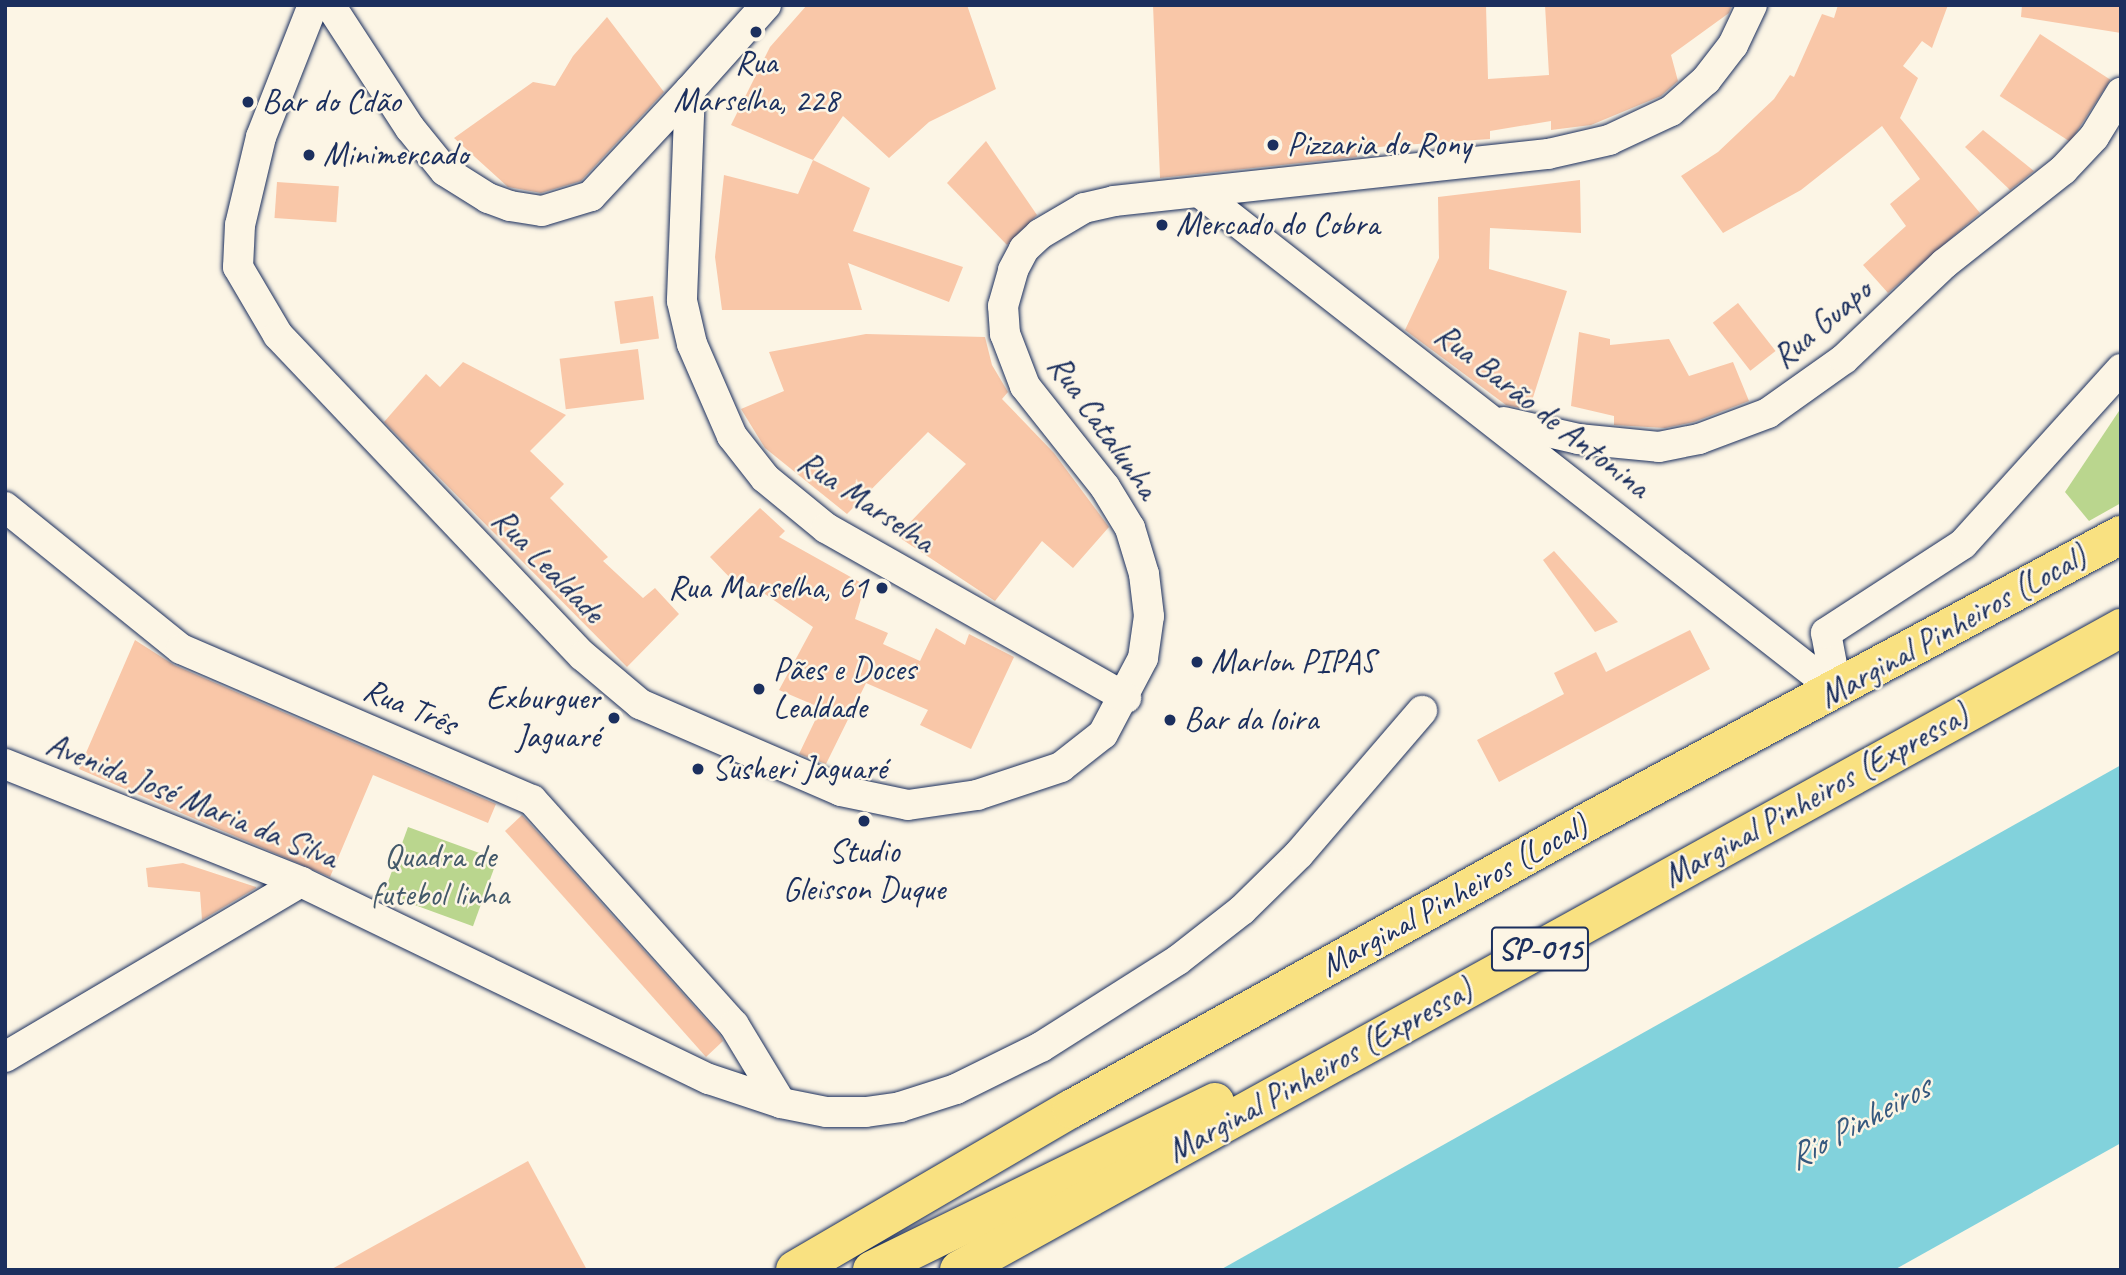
<!DOCTYPE html>
<meta charset="utf-8">
<style>
body{margin:0}
#map{position:relative;width:2126px;height:1275px;overflow:hidden;background:#fcf5e5;font-family:Caveat,sans-serif}
div>[style]{position:absolute}
.green>*{inset:0;background:#bad68e;transform-origin:0 0}
.water>*{inset:0;background:#82d2dc}
.building>*{inset:0;background:#f9c7a8;transform-origin:0 0}
.roads{filter:drop-shadow(0 0 2px #1b2f5e) drop-shadow(0 0 2px #1b2f5e)}
.street>*{height:30px;margin:-15px;padding:0 15px;transform-origin:15px;border-radius:15px;background:#fcf5e5}
.highway>*{height:38px;margin:-19px;padding:0 19px;transform-origin:19px;border-radius:19px;background:#f9e181}
.dots>*{width:19px;height:19px;translate:-50% -50%;box-sizing:border-box;border:4px solid #fcf5e5;border-radius:50%}
span{translate:-50% -50%;white-space:nowrap;text-align:center;line-height:1.15;-webkit-text-stroke:5px #fcf5e5;paint-order:stroke}
.shield-label span{padding:2px 5px;background:#fcf5e5;border:2px solid;border-radius:5px;-webkit-text-stroke-width:0}
.shield-label{font-size:32px;color:#1b2f5e;font-weight:700}
.poi-label{font-size:33px;color:#1b2f5e}
.left{translate:0 -50%;text-align:left}
.right{translate:-100% -50%;text-align:right}
.street-label{font-size:33px;color:#1b2f5e}
.park-label{font-size:33px;color:#43596a}
.water-label{font-size:35px;color:#35587e;font-style:italic}
.frame{position:absolute;inset:0;border:7px solid #1b2f5e;pointer-events:none}
</style>
<div id="map">
<div class="green">
<i style="clip-path:polygon(2121px 408px,2121px 503px,2089px 521px,2065px 492px)"></i>
<i style="left:408px;top:827px;width:95px;height:71px;rotate:20deg"></i>
</div>
<div class="water">
<i style="clip-path:polygon(2121px 765px,2121px 1143px,1894px 1270px,1220px 1270px)"></i>
</div>
<div class="building">
<i style="clip-path:polygon(807px 5px,967px 5px,996px 89px,929px 122px,889px 158px,843px 116px,813px 160px,731px 125px,770px 47px)"></i>
<i style="clip-path:polygon(1153px 5px,1486px 5px,1488px 79px,1549px 75px,1545px 5px,1732px 5px,1729px 13px,1671px 55px,1678px 81px,1661px 96px,1591px 125px,1551px 130px,1551px 121px,1490px 131px,1490px 139px,1388px 146px,1356px 150px,1357px 157px,1160px 178px)"></i>
<i style="clip-path:polygon(1838px 5px,1948px 5px,1932px 48px,1922px 41px,1903px 66px,1918px 78px,1900px 118px,1980px 213px,1888px 293px,1863px 265px,1906px 226px,1890px 204px,1920px 179px,1882px 126px,1801px 190px,1723px 233px,1681px 176px,1718px 152px,1774px 99px,1790px 75px,1794px 77px,1822px 14px,1834px 18px)"></i>
<i style="clip-path:polygon(2022px 5px,2121px 5px,2121px 33px,2021px 17px)"></i>
<i style="clip-path:polygon(607px 17px,664px 92px,581px 181px,541px 193px,508px 187px,454px 138px,533px 82px,555px 86px,573px 56px)"></i>
<i style="left:2040px;top:34px;width:84px;height:74px;rotate:33deg"></i>
<i style="clip-path:polygon(1983px 130px,2034px 171px,2010px 190px,1965px 147px)"></i>
<i style="clip-path:polygon(986px 141px,1037px 215px,1007px 245px,947px 183px)"></i>
<i style="clip-path:polygon(813px 160px,870px 188px,853px 231px,963px 267px,949px 302px,848px 263px,862px 310px,722px 310px,715px 257px,724px 175px,798px 194px)"></i>
<i style="clip-path:polygon(1580px 180px,1581px 233px,1490px 228px,1489px 269px,1567px 291px,1529px 410px,1506px 405px,1405px 330px,1439px 258px,1438px 197px)"></i>
<i style="left:277px;top:182px;width:62px;height:36px;rotate:4deg"></i>
<i style="left:653px;top:296px;width:43px;height:39px;rotate:82deg"></i>
<i style="left:1738px;top:303px;width:61px;height:32px;rotate:52deg"></i>
<i style="clip-path:polygon(1579px 332px,1610px 339px,1610px 345px,1669px 339px,1689px 376px,1733px 362px,1749px 401px,1694px 422px,1665px 428px,1614px 425px,1614px 416px,1571px 406px)"></i>
<i style="clip-path:polygon(866px 334px,985px 337px,992px 365px,1008px 392px,1002px 399px,1054px 453px,1109px 527px,1073px 568px,1042px 541px,995px 601px,897px 536px,966px 464px,928px 432px,847px 514px,765px 448px,741px 409px,784px 391px,769px 352px)"></i>
<i style="left:638px;top:349px;width:51px;height:79px;rotate:83deg"></i>
<i style="clip-path:polygon(463px 362px,566px 415px,530px 451px,564px 484px,550px 498px,608px 557px,603px 561px,643px 598px,655px 588px,679px 614px,627px 667px,384px 422px,426px 374px,440px 387px)"></i>
<i style="clip-path:polygon(760px 508px,785px 531px,779px 537px,865px 585px,855px 619px,888px 633px,883px 644px,920px 661px,936px 628px,965px 645px,969px 634px,1014px 657px,971px 749px,920px 725px,928px 710px,866px 683px,826px 764px,799px 754px,821px 708px,779px 690px,813px 627px,740px 577px,735px 583px,710px 557px)"></i>
<i style="clip-path:polygon(1554px 551px,1618px 622px,1595px 632px,1543px 560px)"></i>
<i style="clip-path:polygon(1690px 630px,1710px 669px,1499px 782px,1477px 740px,1564px 694px,1554px 673px,1596px 652px,1606px 672px)"></i>
<i style="clip-path:polygon(135px 640px,174px 665px,496px 804px,488px 823px,373px 775px,330px 877px,79px 769px)"></i>
<i style="clip-path:polygon(522px 815px,720px 1035px,723px 1041px,706px 1057px,505px 831px)"></i>
<i style="clip-path:polygon(183px 863px,256px 887px,256px 888px,202px 920px,200px 892px,148px 887px,146px 868px)"></i>
<i style="clip-path:polygon(528px 1161px,587px 1270px,330px 1270px)"></i>
</div>
<div class="roads">
<div class="street">
<i style="left:313px;top:5px;width:142px;rotate:111.5deg"></i>
<i style="left:261px;top:137px;width:90px;rotate:103.4deg"></i>
<i style="left:240px;top:225px;width:42px;rotate:92.7deg"></i>
<i style="left:238px;top:267px;width:79px;rotate:59.5deg"></i>
<i style="left:278px;top:335px;width:443px;rotate:46.5deg"></i>
<i style="left:583px;top:656px;width:75px;rotate:40.1deg"></i>
<i style="left:640px;top:704px;width:219px;rotate:23.4deg"></i>
<i style="left:841px;top:791px;width:68px;rotate:11.8deg"></i>
<i style="left:908px;top:805px;width:70px;rotate:-8.2deg"></i>
<i style="left:977px;top:795px;width:89px;rotate:-18.4deg"></i>
<i style="left:1061px;top:767px;width:53px;rotate:-38.2deg"></i>
<i style="left:1103px;top:734px;width:86px;rotate:-62.2deg"></i>
<i style="left:1143px;top:658px;width:42px;rotate:-81.9deg"></i>
<i style="left:1149px;top:616px;width:42px;rotate:-96.8deg"></i>
<i style="left:1144px;top:574px;width:48px;rotate:-106.9deg"></i>
<i style="left:1130px;top:528px;width:48px;rotate:-121.4deg"></i>
<i style="left:1105px;top:487px;width:129px;rotate:-128.4deg"></i>
<i style="left:1025px;top:386px;width:56px;rotate:-111deg"></i>
<i style="left:1005px;top:334px;width:28px;rotate:-94deg"></i>
<i style="left:1003px;top:306px;width:37px;rotate:-74deg"></i>
<i style="left:1013px;top:270px;width:24px;rotate:-62deg"></i>
<i style="left:1024px;top:249px;width:22px;rotate:-43deg"></i>
<i style="left:1040px;top:234px;width:51px;rotate:-30.6deg"></i>
<i style="left:1084px;top:208px;width:31px;rotate:-13deg"></i>
<i style="left:1114px;top:201px;width:437px;rotate:-6.2deg"></i>
<i style="left:1548px;top:154px;width:63px;rotate:-12.9deg"></i>
<i style="left:1609px;top:140px;width:68px;rotate:-25.1deg"></i>
<i style="left:1671px;top:111px;width:47px;rotate:-41.5deg"></i>
<i style="left:1706px;top:80px;width:44px;rotate:-52.4deg"></i>
<i style="left:1733px;top:45px;width:44px;rotate:-64.6deg"></i>
<i style="left:330px;top:5px;width:147px;rotate:57deg"></i>
<i style="left:410px;top:128px;width:55px;rotate:50.9deg"></i>
<i style="left:445px;top:171px;width:51px;rotate:32.1deg"></i>
<i style="left:488px;top:198px;width:23px;rotate:20deg"></i>
<i style="left:510px;top:206px;width:32px;rotate:9deg"></i>
<i style="left:542px;top:211px;width:51px;rotate:-17deg"></i>
<i style="left:591px;top:196px;width:145px;rotate:-47deg"></i>
<i style="left:766px;top:5px;width:114px;rotate:131.8deg"></i>
<i style="left:690px;top:90px;width:211px;rotate:92.2deg"></i>
<i style="left:682px;top:301px;width:44px;rotate:76.9deg"></i>
<i style="left:692px;top:344px;width:100px;rotate:66.5deg"></i>
<i style="left:732px;top:436px;width:53px;rotate:51.8deg"></i>
<i style="left:765px;top:478px;width:79px;rotate:39.3deg"></i>
<i style="left:826px;top:528px;width:345px;rotate:29.5deg"></i>
<i style="left:1199px;top:192px;width:810px;rotate:38.03deg"></i>
<i style="left:1504px;top:422px;width:76px;rotate:12.9deg"></i>
<i style="left:1578px;top:439px;width:81px;rotate:5.6deg"></i>
<i style="left:1659px;top:447px;width:41px;rotate:-11.3deg"></i>
<i style="left:1699px;top:439px;width:74px;rotate:-20.6deg"></i>
<i style="left:1768px;top:413px;width:93px;rotate:-35.4deg"></i>
<i style="left:1844px;top:359px;width:138px;rotate:-43.5deg"></i>
<i style="left:1944px;top:264px;width:152px;rotate:-38.3deg"></i>
<i style="left:2063px;top:170px;width:45px;rotate:-46.8deg"></i>
<i style="left:2094px;top:137px;width:52px;rotate:-58.5deg"></i>
<i style="left:5px;top:507px;width:226px;rotate:38.9deg"></i>
<i style="left:181px;top:649px;width:382px;rotate:23.3deg"></i>
<i style="left:532px;top:800px;width:302px;rotate:48.1deg"></i>
<i style="left:734px;top:1025px;width:91px;rotate:58.9deg"></i>
<i style="left:1837px;top:691px;width:59px;rotate:-100.7deg"></i>
<i style="left:1826px;top:633px;width:163px;rotate:-33deg"></i>
<i style="left:1963px;top:544px;width:236px;rotate:-47.9deg"></i>
<i style="left:5px;top:764px;width:319px;rotate:21.7deg"></i>
<i style="left:301px;top:882px;width:453px;rotate:25.8deg"></i>
<i style="left:709px;top:1079px;width:76px;rotate:18.4deg"></i>
<i style="left:781px;top:1103px;width:46px;rotate:11.3deg"></i>
<i style="left:826px;top:1112px;width:40px"></i>
<i style="left:866px;top:1112px;width:34px;rotate:-8deg"></i>
<i style="left:900px;top:1107px;width:59px;rotate:-17.8deg"></i>
<i style="left:956px;top:1089px;width:95px;rotate:-26.3deg"></i>
<i style="left:1041px;top:1047px;width:162px;rotate:-32.4deg"></i>
<i style="left:1178px;top:960px;width:81px;rotate:-38deg"></i>
<i style="left:1242px;top:910px;width:80px;rotate:-44.5deg"></i>
<i style="left:1299px;top:854px;width:189px;rotate:-49.3deg"></i>
<i style="left:5px;top:1057px;width:344px;rotate:-30.6deg"></i>
</div>
<div class="highway">
<i style="left:795px;top:1270px;width:320px;rotate:-30.3deg"></i>
<i style="left:1071px;top:1109px;width:595px;rotate:-29.06deg"></i>
<i style="left:1591px;top:820px;width:602px;rotate:-28.27deg"></i>
<i style="left:872px;top:1270px;width:382px;rotate:-26.1deg"></i>
<i style="left:959px;top:1270px;width:1328px;rotate:-28.92deg"></i>
</div>
</div>
<div class="dots">
<i style="left:756px;top:32px;background:#1b2f5e"></i>
<i style="left:248px;top:102px;background:#1b2f5e"></i>
<i style="left:1273px;top:145px;background:#1b2f5e"></i>
<i style="left:309px;top:155px;background:#1b2f5e"></i>
<i style="left:1162px;top:225px;background:#1b2f5e"></i>
<i style="left:882px;top:588px;background:#1b2f5e"></i>
<i style="left:1197px;top:662px;background:#1b2f5e"></i>
<i style="left:759px;top:689px;background:#1b2f5e"></i>
<i style="left:614px;top:718px;background:#1b2f5e"></i>
<i style="left:1170px;top:720px;background:#1b2f5e"></i>
<i style="left:698px;top:769px;background:#1b2f5e"></i>
<i style="left:864px;top:821px;background:#1b2f5e"></i>
</div>
<div class="shield-label">
<span style="left:1540px;top:949px">SP-015</span>
</div>
<div class="poi-label">
<span style="left:756px;top:82px">Rua<br>Marselha, 228</span>
<span class="left" style="left:262px;top:102px">Bar do Cdão</span>
<span class="left" style="left:1287px;top:145px">Pizzaria do Rony</span>
<span class="left" style="left:323px;top:155px">Minimercado</span>
<span class="left" style="left:1176px;top:225px">Mercado do Cobra</span>
<span class="right" style="left:868px;top:588px">Rua Marselha, 61</span>
<span class="left" style="left:1211px;top:662px">Marlon PIPAS</span>
<span class="left" style="left:773px;top:689px">Pães e Doces<br>Lealdade</span>
<span class="right" style="left:600px;top:718px">Exburguer<br>Jaguaré</span>
<span class="left" style="left:1184px;top:720px">Bar da loira</span>
<span class="left" style="left:712px;top:769px">Susheri Jaguaré</span>
<span style="left:864px;top:871px">Studio<br>Gleisson Duque</span>
</div>
<div class="street-label">
<span style="left:1822px;top:324px;rotate:-40deg">Rua Guapo</span>
<span style="left:1542px;top:411px;rotate:38deg">Rua Barão de Antonina</span>
<span style="left:1103px;top:427px;rotate:55deg">Rua Catalunha</span>
<span style="left:866px;top:502px;rotate:34deg">Rua Marselha</span>
<span style="left:548px;top:566px;rotate:46deg">Rua Lealdade</span>
<span style="left:1953px;top:627px;rotate:-29deg">Marginal Pinheiros (Local)</span>
<span style="left:410px;top:707px;rotate:23deg">Rua Três</span>
<span style="left:1816px;top:796px;rotate:-29deg">Marginal Pinheiros (Expressa)</span>
<span style="left:192px;top:801px;rotate:22deg">Avenida José Maria da Silva</span>
<span style="left:1454px;top:896px;rotate:-29deg">Marginal Pinheiros (Local)</span>
<span style="left:1320px;top:1071px;rotate:-29deg">Marginal Pinheiros (Expressa)</span>
</div>
<div class="park-label">
<span style="left:440px;top:876px">Quadra de<br>futebol linha</span>
</div>
<div class="water-label">
<span style="left:1858px;top:1123px;rotate:-29deg">Rio Pinheiros</span>
</div>
<div class="frame"></div>
</div>
